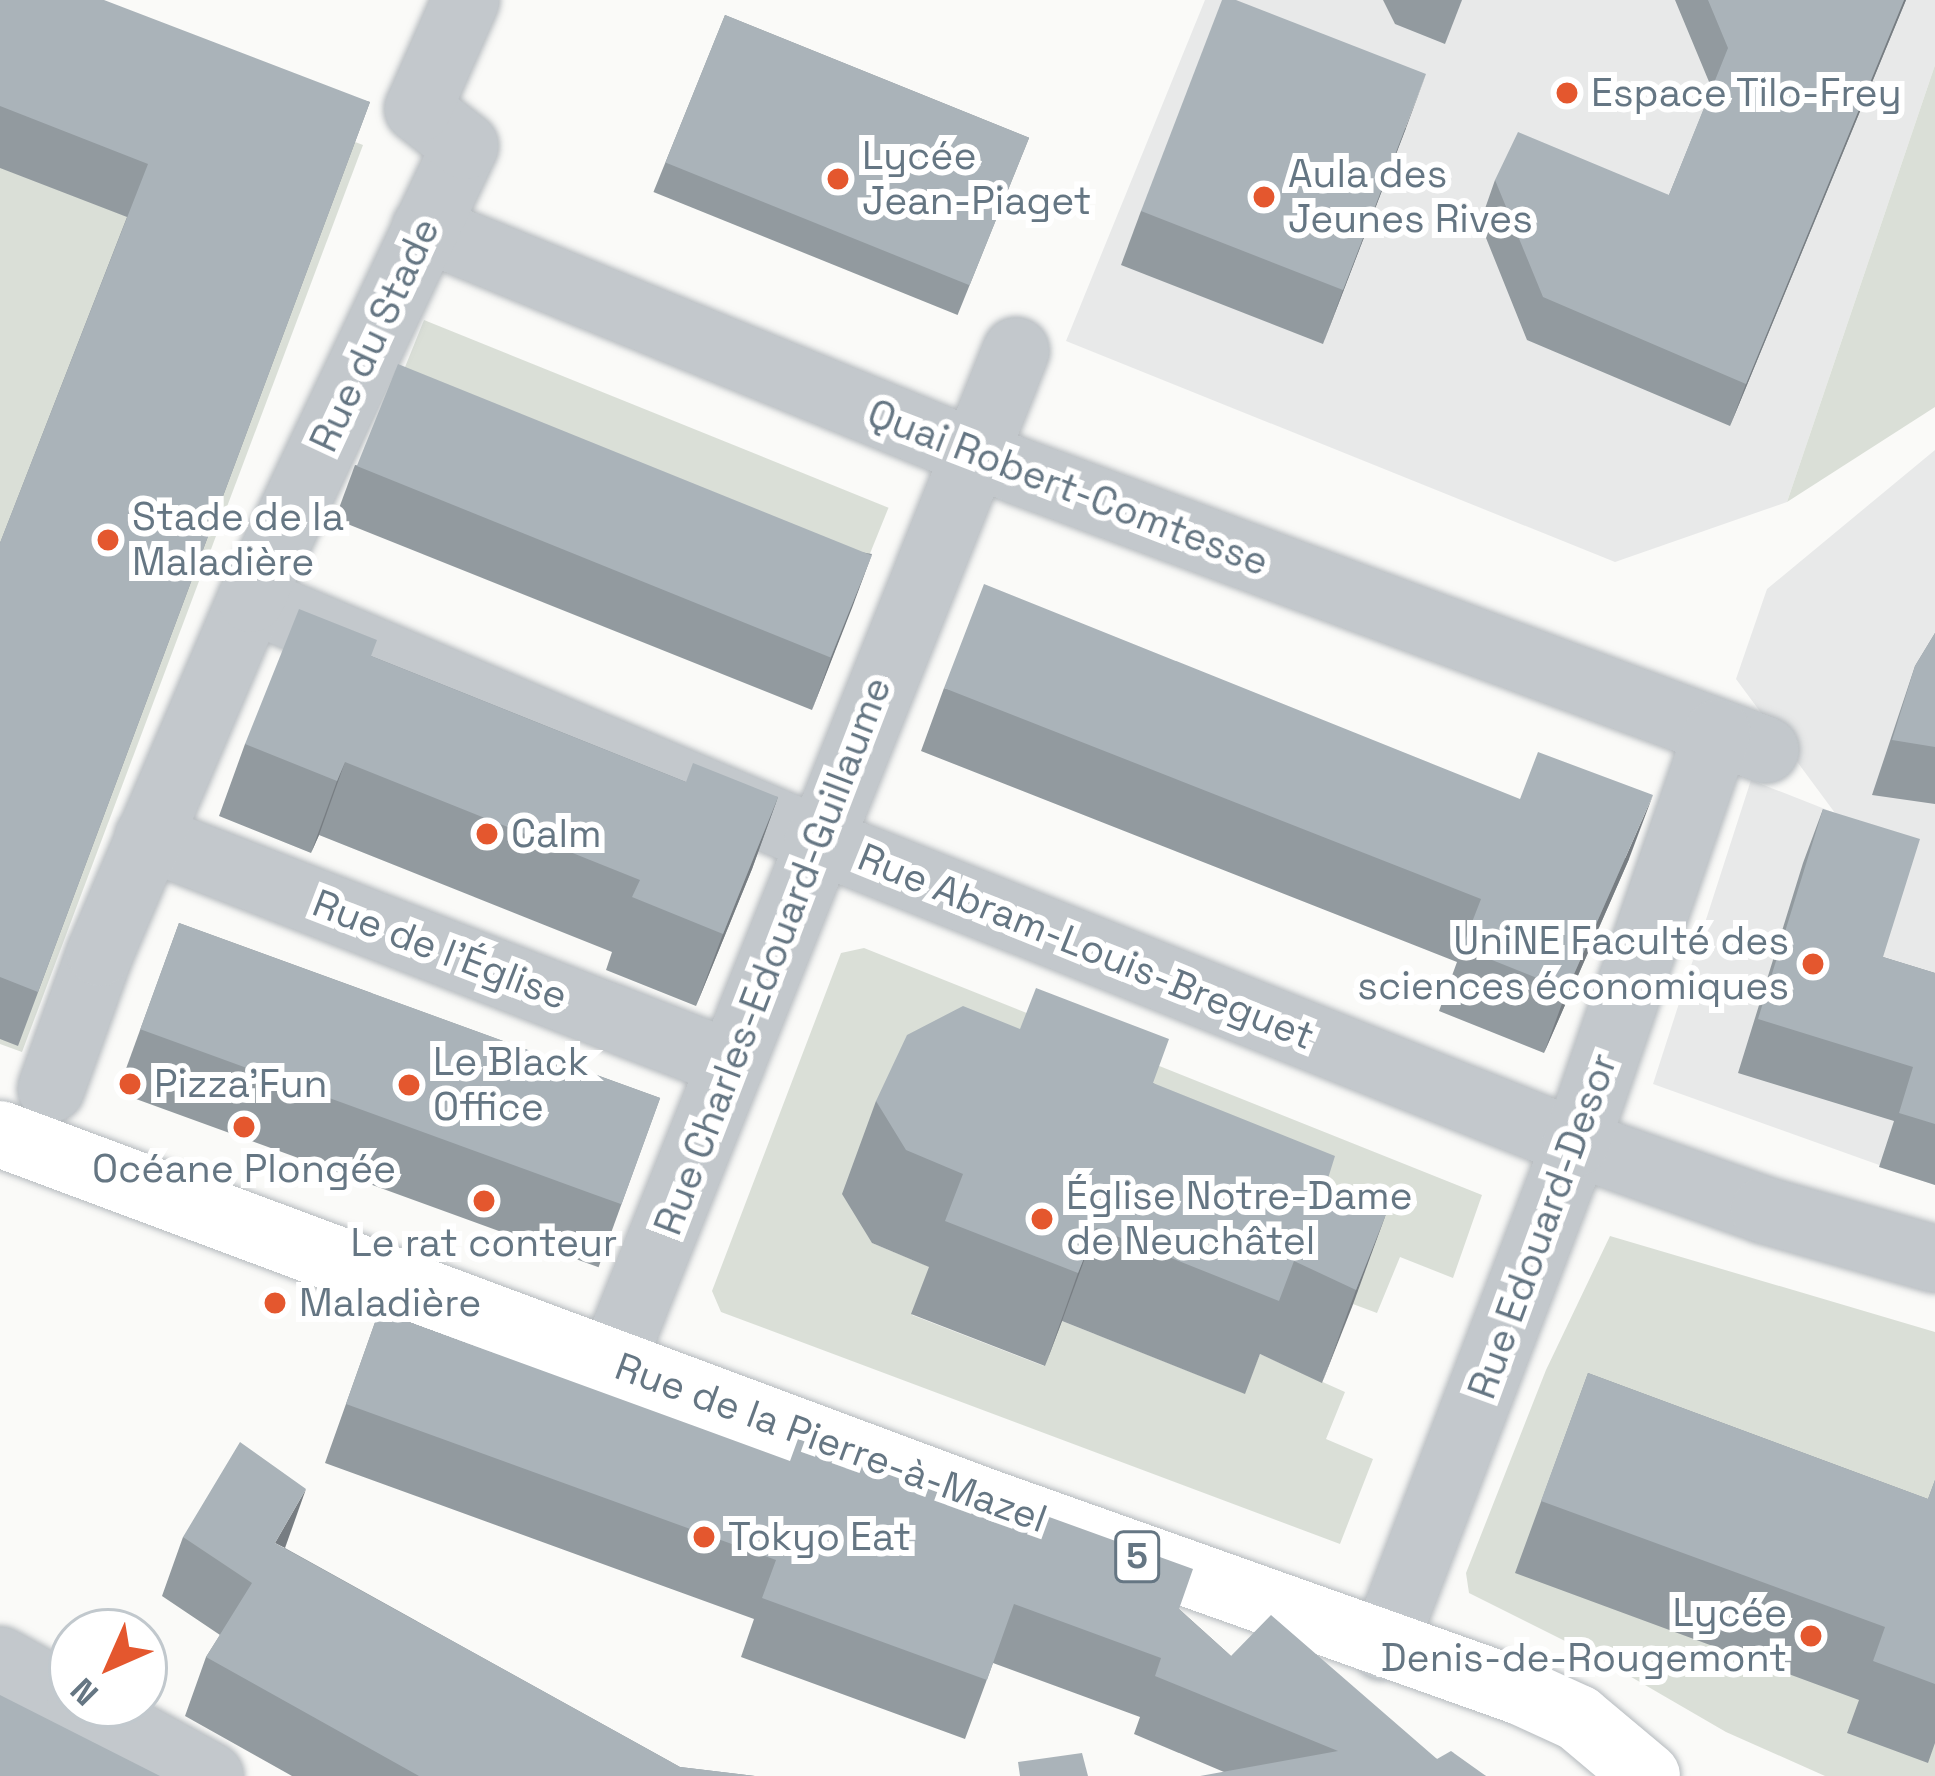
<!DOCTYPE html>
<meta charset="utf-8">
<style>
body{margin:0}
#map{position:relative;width:1935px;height:1776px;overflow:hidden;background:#fafaf8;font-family:"Space Grotesk",sans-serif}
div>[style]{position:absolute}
.built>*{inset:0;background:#e8e9e9}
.green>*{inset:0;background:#dadfd7;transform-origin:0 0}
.roads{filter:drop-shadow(0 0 3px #b5babe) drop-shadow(0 0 3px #b5babe)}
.minor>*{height:66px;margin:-33px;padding:0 33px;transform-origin:33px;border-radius:33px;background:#c3c8cc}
.major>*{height:66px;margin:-33px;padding:0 33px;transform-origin:33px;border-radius:33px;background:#fff}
.wall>*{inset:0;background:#929a9f;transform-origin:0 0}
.shaded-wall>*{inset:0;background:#777d82}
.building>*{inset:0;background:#aab3b9;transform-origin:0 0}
.dots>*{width:33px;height:33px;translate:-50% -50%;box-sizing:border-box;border:6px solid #fff;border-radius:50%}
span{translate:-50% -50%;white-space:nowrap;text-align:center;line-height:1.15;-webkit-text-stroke:12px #fff;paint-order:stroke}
.shield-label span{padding:3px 9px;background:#fff;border:3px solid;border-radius:9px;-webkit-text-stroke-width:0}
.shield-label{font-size:36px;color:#657683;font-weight:700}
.poi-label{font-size:39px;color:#657683}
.left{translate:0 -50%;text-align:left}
.right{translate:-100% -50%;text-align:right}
.street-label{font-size:39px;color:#657683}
.north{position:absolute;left:48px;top:1608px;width:120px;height:120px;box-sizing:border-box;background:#fff;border:3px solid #c1c8cd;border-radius:50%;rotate:225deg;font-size:33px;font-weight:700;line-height:48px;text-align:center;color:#657683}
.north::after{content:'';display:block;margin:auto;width:42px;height:54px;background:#e4572e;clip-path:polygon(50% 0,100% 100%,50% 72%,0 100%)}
</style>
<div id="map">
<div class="built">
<i style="clip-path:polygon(1205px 0,1935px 0,1935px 65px,1787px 502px,1615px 562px,1066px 341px)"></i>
<i style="clip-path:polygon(1935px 450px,1935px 1185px,1653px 1084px,1751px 780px,1835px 813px,1736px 679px,1767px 589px)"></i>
</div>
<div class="green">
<i style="clip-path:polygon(0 4px,363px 145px,22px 1052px,0 1044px)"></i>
<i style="clip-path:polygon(1935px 65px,1935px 407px,1787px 502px)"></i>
<i style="left:424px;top:320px;width:501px;height:108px;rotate:22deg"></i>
<i style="clip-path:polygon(864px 948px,1482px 1195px,1453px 1278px,1400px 1257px,1377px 1313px,1291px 1281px,872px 1243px,930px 1267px,912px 1315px,1044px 1366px,1062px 1321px,1244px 1393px,1260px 1354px,1345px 1392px,1326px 1439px,1373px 1459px,1340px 1544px,721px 1312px,712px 1291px,841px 953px)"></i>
<i style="clip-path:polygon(1610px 1236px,1935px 1332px,1935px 1776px,1825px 1776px,1726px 1732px,1595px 1656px,1469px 1593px,1466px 1573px,1546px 1370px)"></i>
</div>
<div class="roads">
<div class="minor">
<i style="left:425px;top:228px;width:641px;rotate:22.28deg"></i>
<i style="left:1018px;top:471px;width:798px;rotate:20.46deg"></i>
<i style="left:251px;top:599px;width:616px;rotate:23.03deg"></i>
<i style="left:818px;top:840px;width:816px;rotate:21.79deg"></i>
<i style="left:1576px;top:1143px;width:200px;rotate:19.6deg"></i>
<i style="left:1764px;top:1210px;width:178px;rotate:16deg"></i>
<i style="left:148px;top:837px;width:626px;rotate:21.27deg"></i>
<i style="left:51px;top:1089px;width:145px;rotate:-70.2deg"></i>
<i style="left:100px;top:953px;width:385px;rotate:-66.9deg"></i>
<i style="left:251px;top:599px;width:501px;rotate:-64.71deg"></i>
<i style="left:465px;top:146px;width:60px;rotate:-141.8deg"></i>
<i style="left:418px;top:109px;width:119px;rotate:-66.2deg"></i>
<i style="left:612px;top:1362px;width:1089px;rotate:-68.22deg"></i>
<i style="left:1383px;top:1647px;width:540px;rotate:-69.05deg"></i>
<i style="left:1576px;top:1143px;width:434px;rotate:-71deg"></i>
<i style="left:0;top:1660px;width:82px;rotate:29.1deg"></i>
<i style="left:80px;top:1704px;width:149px;rotate:29deg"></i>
</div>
<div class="major">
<i style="left:0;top:1134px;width:1050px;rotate:20.45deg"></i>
<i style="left:984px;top:1501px;width:570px;rotate:19.58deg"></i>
<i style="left:1521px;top:1692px;width:63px;rotate:24.5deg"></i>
<i style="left:1578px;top:1718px;width:90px;rotate:40deg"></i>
</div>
</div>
<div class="wall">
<i style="clip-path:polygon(0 0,370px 102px,18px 1046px,0 1039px,0 543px,127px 217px,0 168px)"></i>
<i style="clip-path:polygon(1383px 0,1462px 0,1445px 44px,1395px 24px)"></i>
<i style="clip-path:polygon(1675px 0,1906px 0,1730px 426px,1527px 340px,1480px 223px,1495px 180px,1669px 195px,1712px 89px)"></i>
<i style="left:725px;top:15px;width:328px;height:191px;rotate:22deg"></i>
<i style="clip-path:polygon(1406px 128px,1323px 344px,1121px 265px,1141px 211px)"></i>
<i style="clip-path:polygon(355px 465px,872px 554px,812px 710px,335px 519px)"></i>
<i style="clip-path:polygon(1935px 633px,1935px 804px,1872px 795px,1915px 666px)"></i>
<i style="clip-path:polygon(371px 656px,686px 782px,778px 797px,752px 869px,696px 1006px,606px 970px,612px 952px,319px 835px,311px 853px,219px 816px,245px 744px)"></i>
<i style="clip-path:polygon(944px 688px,1629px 859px,1544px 1053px,1439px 1011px,1457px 962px,921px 751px)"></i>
<i style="clip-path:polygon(1823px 809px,1883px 957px,1935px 973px,1935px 1185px,1879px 1167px,1894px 1121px,1738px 1073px,1803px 863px)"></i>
<i style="left:179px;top:923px;width:512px;height:180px;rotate:20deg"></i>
<i style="clip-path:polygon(1153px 1083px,1325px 1188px,1386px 1214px,1322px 1383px,1260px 1354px,1245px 1394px,1062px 1321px,1045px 1366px,911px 1314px,929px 1267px,872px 1243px,842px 1194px,876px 1101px)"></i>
<i style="clip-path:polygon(379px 1311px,1179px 1609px,1231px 1656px,1437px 1759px,1486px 1776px,1224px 1772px,1134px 1734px,1140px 1717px,993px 1663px,965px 1739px,741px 1657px,754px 1619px,325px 1463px)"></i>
<i style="clip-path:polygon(1588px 1373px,1928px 1499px,1935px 1480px,1935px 1743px,1928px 1763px,1847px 1733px,1859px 1700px,1515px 1573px)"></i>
<i style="clip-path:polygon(183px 1537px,285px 1548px,680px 1767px,755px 1776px,292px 1776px,185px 1716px,206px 1657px,220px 1635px,162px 1596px)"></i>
</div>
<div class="shaded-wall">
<i style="clip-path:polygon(1904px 0,1906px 0,1730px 426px,1746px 384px)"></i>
<i style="clip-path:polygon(1426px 74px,1406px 128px,1323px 344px,1343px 290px)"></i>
<i style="clip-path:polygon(872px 554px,852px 608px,812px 710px,832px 655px)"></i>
<i style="clip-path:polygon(345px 762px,319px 835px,311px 853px,337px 781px)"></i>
<i style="clip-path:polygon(1653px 795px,1629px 859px,1544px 1053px,1567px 990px)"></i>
<i style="clip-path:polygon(778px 797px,752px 869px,696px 1006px,723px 934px)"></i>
<i style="clip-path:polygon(1386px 1214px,1352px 1307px,1322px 1383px,1356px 1290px)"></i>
<i style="clip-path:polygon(1096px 1228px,1062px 1321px,1045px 1366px,1078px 1273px)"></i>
<i style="clip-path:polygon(306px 1489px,285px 1548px,275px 1543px)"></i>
</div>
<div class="building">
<i style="clip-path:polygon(0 0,104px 0,370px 102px,38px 992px,0 977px,0 543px,148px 164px,0 106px)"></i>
<i style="clip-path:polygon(1222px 0,1236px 0,1426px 74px,1343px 290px,1141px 211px)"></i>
<i style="clip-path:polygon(1708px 0,1904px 0,1746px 384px,1543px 297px,1495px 180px,1518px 132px,1669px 195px,1728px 48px)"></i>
<i style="left:725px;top:15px;width:328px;height:159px;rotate:22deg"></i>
<i style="left:398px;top:364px;width:511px;height:110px;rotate:22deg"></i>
<i style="clip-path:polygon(984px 584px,1520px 799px,1538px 752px,1653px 795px,1567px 990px,1462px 948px,1481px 899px,944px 688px)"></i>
<i style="clip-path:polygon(299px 609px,377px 640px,371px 656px,686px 782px,693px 763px,778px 797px,723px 934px,632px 897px,640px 880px,345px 762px,337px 781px,245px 744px)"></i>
<i style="clip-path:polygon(1935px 633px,1935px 747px,1892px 740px,1915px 666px)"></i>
<i style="clip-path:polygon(1823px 809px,1920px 839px,1883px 957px,1935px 973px,1935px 1124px,1899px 1113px,1913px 1067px,1758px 1019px)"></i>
<i style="left:179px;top:923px;width:512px;height:113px;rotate:20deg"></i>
<i style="clip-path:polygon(1036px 988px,1169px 1039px,1153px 1083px,1335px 1156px,1325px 1188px,1386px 1214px,1356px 1290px,1294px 1261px,1279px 1301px,1096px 1228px,1078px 1273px,945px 1221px,963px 1174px,906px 1150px,876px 1101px,907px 1035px,963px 1006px,1020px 1029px)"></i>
<i style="clip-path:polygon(379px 1311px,790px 1461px,798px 1439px,1012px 1517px,1016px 1505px,1193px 1569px,1179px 1609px,1231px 1656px,1271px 1615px,1437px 1759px,1451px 1751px,1486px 1776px,1200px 1776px,1338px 1751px,1155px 1676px,1161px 1658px,1014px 1604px,987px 1680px,762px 1598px,776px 1560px,346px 1404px)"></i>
<i style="clip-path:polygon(1588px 1373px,1928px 1499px,1935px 1480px,1935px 1684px,1873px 1661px,1885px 1627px,1541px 1501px)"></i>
<i style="clip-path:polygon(240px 1442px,306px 1489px,275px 1543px,680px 1767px,755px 1776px,419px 1776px,206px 1657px,252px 1583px,183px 1537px)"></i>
<i style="clip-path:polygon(0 1695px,160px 1776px,0 1776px)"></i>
<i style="clip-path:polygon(1082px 1753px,1088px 1776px,1020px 1776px,1018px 1762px)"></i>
</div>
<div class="dots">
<i style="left:1567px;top:93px;background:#e4572e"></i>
<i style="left:838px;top:179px;background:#e4572e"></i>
<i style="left:1264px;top:197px;background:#e4572e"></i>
<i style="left:108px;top:540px;background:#e4572e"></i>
<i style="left:487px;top:834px;background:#e4572e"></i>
<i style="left:1813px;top:964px;background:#e4572e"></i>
<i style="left:130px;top:1084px;background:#e4572e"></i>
<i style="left:409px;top:1085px;background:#e4572e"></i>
<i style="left:244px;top:1127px;background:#e4572e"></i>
<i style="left:484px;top:1201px;background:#e4572e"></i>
<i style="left:1042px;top:1219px;background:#e4572e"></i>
<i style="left:275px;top:1303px;background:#e4572e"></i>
<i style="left:704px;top:1537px;background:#e4572e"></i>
<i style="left:1811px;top:1636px;background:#e4572e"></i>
</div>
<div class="shield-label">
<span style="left:1137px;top:1557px">5</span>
</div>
<div class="poi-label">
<span class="left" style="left:1591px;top:93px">Espace Tilo-Frey</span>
<span class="left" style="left:862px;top:179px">Lycée<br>Jean-Piaget</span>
<span class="left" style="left:1288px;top:197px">Aula des<br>Jeunes Rives</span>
<span class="left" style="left:132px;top:540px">Stade de la<br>Maladière</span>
<span class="left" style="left:511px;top:834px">Calm</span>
<span class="right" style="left:1789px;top:964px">UniNE Faculté des<br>sciences économiques</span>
<span class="left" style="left:433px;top:1085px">Le Black<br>Office</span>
<span class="left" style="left:154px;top:1084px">Pizza'Fun</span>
<span style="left:244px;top:1169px">Océane Plongée</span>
<span class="left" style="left:1066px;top:1219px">Église Notre-Dame<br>de Neuchâtel</span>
<span style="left:484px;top:1243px">Le rat conteur</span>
<span class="left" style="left:299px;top:1303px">Maladière</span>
<span class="left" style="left:728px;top:1537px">Tokyo Eat</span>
<span class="right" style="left:1787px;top:1636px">Lycée<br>Denis-de-Rougemont</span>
</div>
<div class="street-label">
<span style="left:375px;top:335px;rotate:-65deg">Rue du Stade</span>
<span style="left:1068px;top:488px;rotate:21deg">Quai Robert-Comtesse</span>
<span style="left:1086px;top:947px;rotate:22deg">Rue Abram-Louis-Breguet</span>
<span style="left:440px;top:950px;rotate:21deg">Rue de l'Église</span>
<span style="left:773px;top:956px;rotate:-69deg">Rue Charles-Edouard-Guillaume</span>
<span style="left:1543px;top:1226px;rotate:-70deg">Rue Edouard-Desor</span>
<span style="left:831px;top:1443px;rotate:20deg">Rue de la Pierre-à-Mazel</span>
</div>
<div class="north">N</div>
</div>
